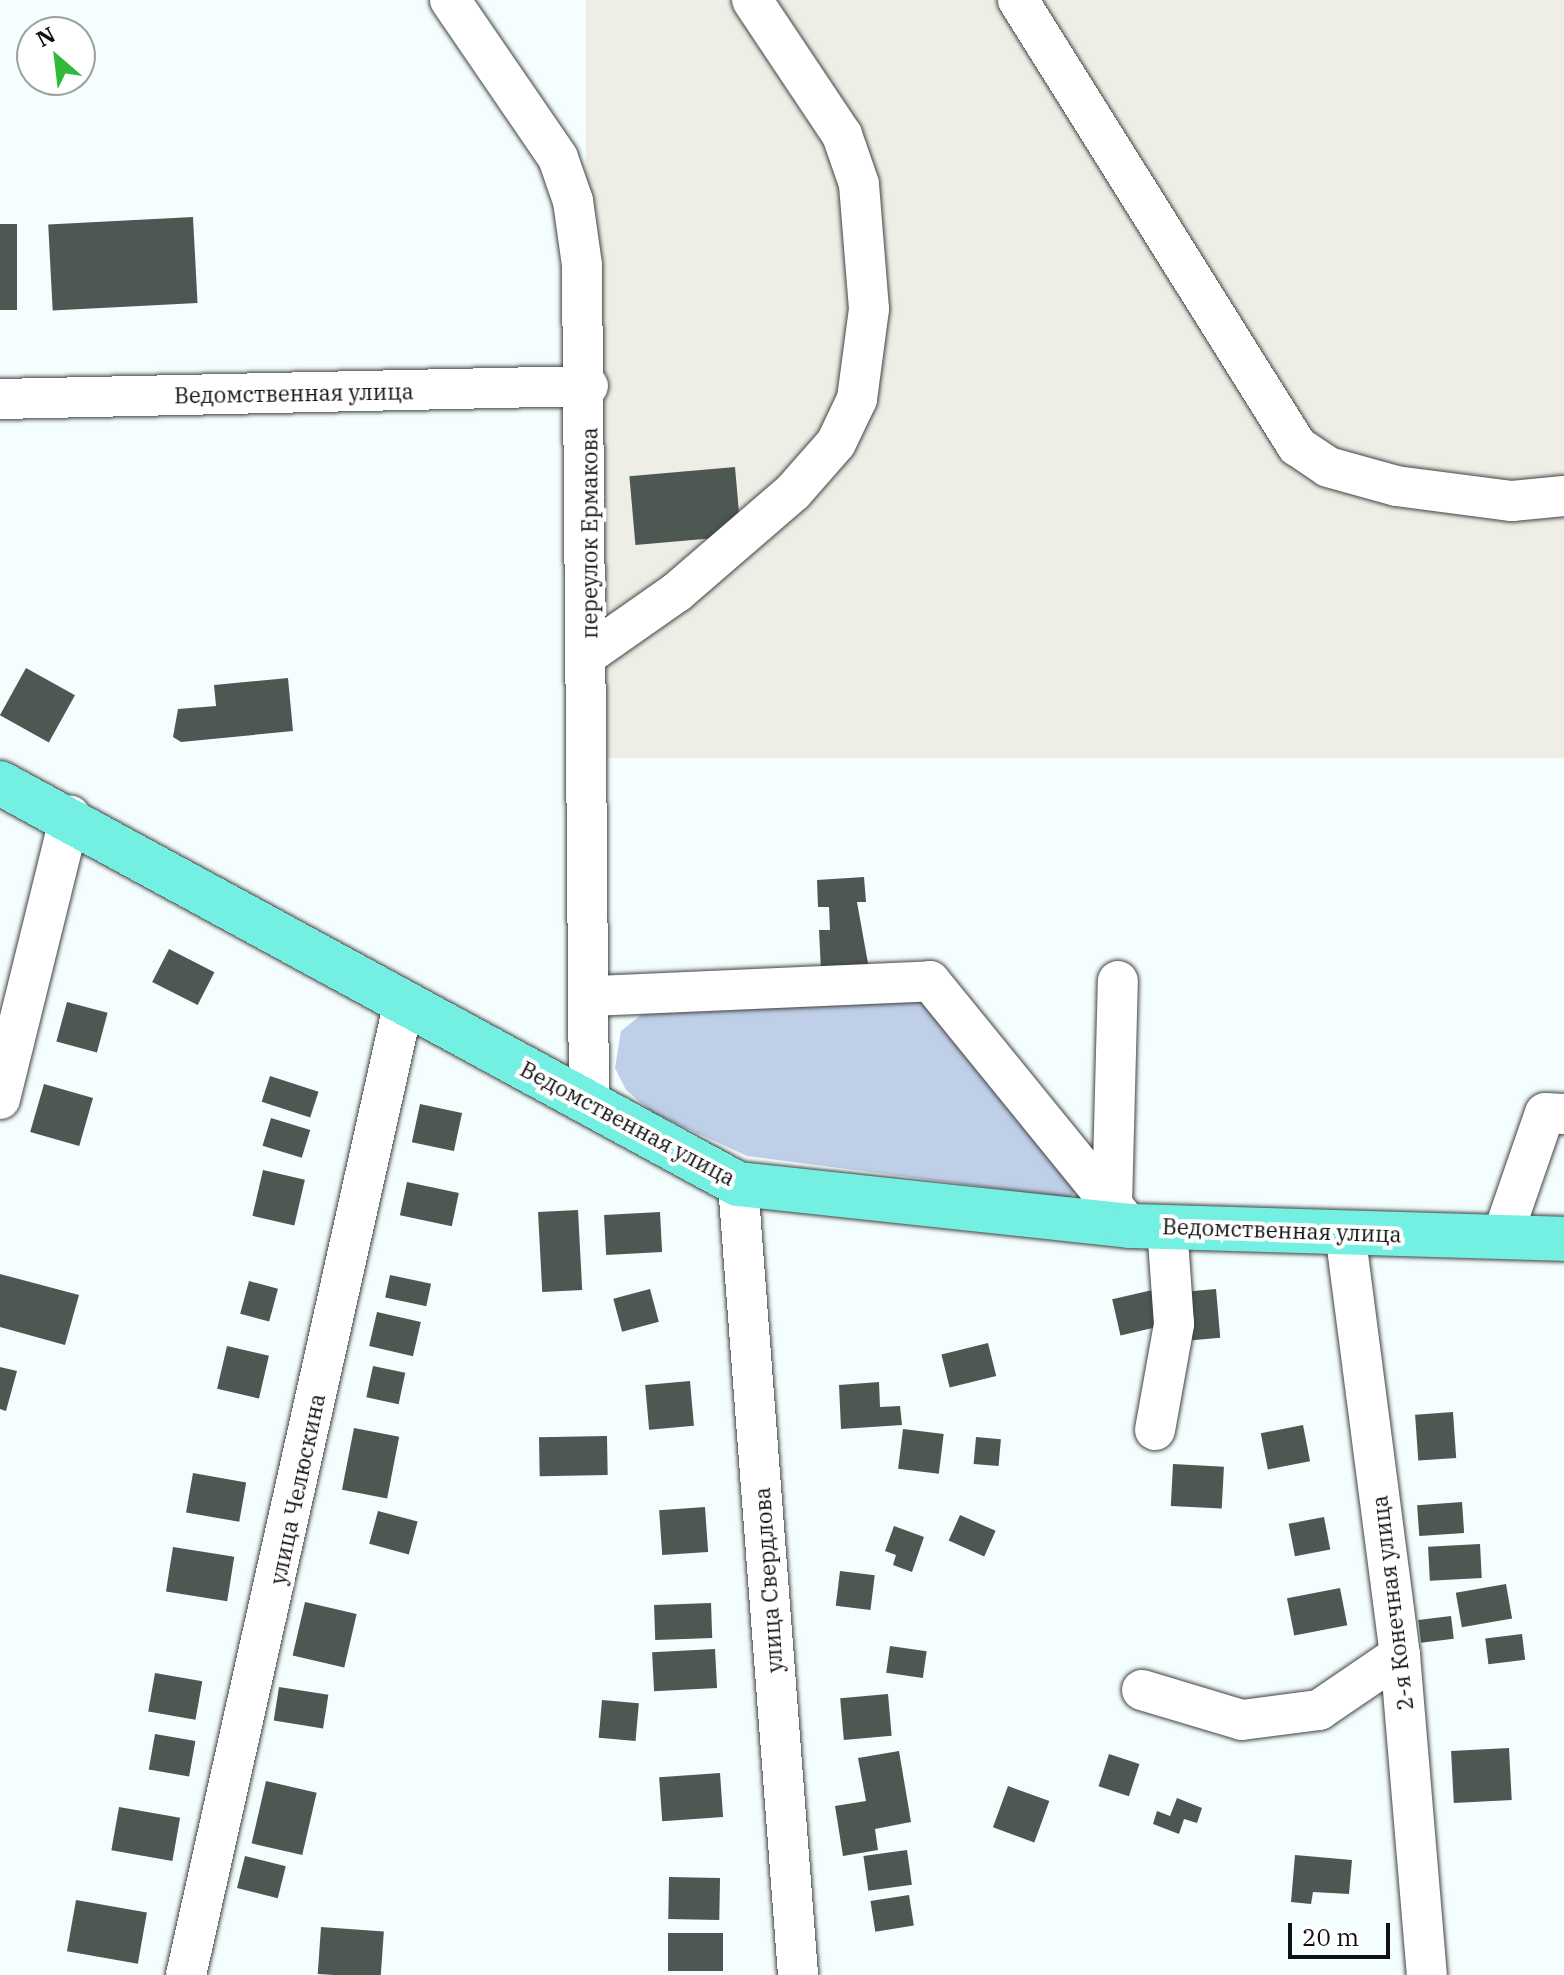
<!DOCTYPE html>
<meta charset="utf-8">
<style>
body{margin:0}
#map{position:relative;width:1564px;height:1975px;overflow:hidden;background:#f4fefe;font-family:"IBM Plex Serif",serif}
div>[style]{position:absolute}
.industrial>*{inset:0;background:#eeeee6;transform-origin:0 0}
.green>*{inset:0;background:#bfcfe8}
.building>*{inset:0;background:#4d5853;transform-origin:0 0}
.roads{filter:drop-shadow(0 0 2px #434343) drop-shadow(0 0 2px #434343)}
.minor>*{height:40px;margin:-20px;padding:0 20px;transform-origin:20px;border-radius:20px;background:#fff}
.major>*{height:44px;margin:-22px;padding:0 22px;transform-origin:22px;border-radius:22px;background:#73f0e2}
span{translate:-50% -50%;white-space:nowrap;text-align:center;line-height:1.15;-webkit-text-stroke:8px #fff;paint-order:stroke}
.street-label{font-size:22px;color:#101010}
.north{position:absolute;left:16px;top:16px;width:80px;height:80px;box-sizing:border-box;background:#fff;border:2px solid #9f9f9f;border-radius:50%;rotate:332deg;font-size:22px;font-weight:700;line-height:32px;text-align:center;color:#101010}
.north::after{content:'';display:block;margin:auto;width:28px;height:36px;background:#30b93b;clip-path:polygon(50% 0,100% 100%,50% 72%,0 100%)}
.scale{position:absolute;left:1288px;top:1923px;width:102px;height:36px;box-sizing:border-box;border:4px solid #101010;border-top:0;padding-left:10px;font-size:24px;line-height:28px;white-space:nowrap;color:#101010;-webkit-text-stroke:6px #fff;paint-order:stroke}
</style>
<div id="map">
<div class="industrial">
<i style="left:586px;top:0;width:978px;height:758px"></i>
</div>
<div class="green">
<i style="clip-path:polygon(917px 994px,1078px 1188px,1070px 1198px,747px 1156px,653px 1113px,626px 1090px,615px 1068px,621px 1031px,655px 1004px)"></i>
</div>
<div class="building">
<i style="left:193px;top:217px;width:86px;height:145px;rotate:87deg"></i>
<i style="left:0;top:224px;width:17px;height:86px"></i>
<i style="left:735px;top:467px;width:69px;height:106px;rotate:85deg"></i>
<i style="left:26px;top:668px;width:56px;height:54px;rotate:29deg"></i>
<i style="clip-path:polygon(288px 678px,293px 731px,181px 742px,173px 737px,178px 709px,216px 706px,214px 685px)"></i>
<i style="clip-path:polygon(864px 877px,866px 902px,857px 902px,869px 969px,821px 971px,819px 930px,830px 930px,829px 907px,818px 907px,817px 880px)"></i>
<i style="left:169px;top:949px;width:51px;height:37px;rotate:27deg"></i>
<i style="left:67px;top:1002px;width:42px;height:41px;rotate:15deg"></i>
<i style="left:270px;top:1076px;width:51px;height:27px;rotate:18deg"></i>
<i style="left:44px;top:1084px;width:51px;height:50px;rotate:16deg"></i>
<i style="left:420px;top:1104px;width:43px;height:39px;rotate:12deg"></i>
<i style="left:271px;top:1118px;width:41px;height:29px;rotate:17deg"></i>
<i style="left:263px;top:1170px;width:43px;height:47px;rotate:13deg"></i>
<i style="left:407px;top:1182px;width:53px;height:34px;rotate:12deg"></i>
<i style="left:578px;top:1210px;width:80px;height:40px;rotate:87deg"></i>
<i style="left:660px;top:1212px;width:40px;height:56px;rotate:87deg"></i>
<i style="clip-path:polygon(0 1274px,79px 1295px,65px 1345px,0 1327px)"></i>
<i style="left:390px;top:1275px;width:42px;height:23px;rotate:12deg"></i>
<i style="left:249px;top:1281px;width:30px;height:34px;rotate:15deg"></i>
<i style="left:650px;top:1289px;width:34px;height:38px;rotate:75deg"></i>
<i style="left:1157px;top:1289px;width:37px;height:46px;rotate:77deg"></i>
<i style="left:1216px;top:1289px;width:49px;height:31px;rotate:85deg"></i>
<i style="left:377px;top:1312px;width:45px;height:35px;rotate:13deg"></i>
<i style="left:988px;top:1343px;width:34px;height:48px;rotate:76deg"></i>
<i style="left:227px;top:1346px;width:43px;height:44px;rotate:13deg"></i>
<i style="left:373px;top:1366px;width:33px;height:32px;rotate:12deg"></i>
<i style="clip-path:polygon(0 1367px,17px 1371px,6px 1411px,0 1409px)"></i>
<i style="left:690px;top:1381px;width:45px;height:45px;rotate:85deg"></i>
<i style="clip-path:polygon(879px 1382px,880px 1407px,900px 1406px,902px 1425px,841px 1429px,839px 1385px)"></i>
<i style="left:1453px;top:1412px;width:46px;height:38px;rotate:86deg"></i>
<i style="left:1303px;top:1425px;width:37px;height:43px;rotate:79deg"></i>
<i style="left:354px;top:1428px;width:46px;height:63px;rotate:11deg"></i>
<i style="left:903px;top:1429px;width:41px;height:40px;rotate:7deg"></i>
<i style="left:607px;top:1436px;width:39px;height:68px;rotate:89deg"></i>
<i style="left:976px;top:1437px;width:25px;height:27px;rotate:5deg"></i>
<i style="left:1173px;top:1464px;width:51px;height:42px;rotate:3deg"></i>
<i style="left:193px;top:1473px;width:54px;height:40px;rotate:10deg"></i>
<i style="left:1462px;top:1502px;width:31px;height:45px;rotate:86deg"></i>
<i style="left:705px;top:1507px;width:45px;height:46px;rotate:86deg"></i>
<i style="left:378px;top:1511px;width:41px;height:34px;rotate:15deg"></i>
<i style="left:960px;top:1515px;width:39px;height:28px;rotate:24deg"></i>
<i style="left:1324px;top:1517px;width:33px;height:36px;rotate:79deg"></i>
<i style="clip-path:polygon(894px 1526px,924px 1537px,912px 1572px,893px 1565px,896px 1555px,885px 1551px)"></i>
<i style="left:1480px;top:1544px;width:34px;height:52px;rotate:87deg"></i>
<i style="left:173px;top:1547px;width:62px;height:45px;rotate:9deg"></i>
<i style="left:840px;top:1571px;width:35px;height:35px;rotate:7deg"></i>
<i style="left:1506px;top:1584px;width:35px;height:51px;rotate:80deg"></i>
<i style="left:1340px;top:1588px;width:38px;height:54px;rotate:79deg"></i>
<i style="left:305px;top:1602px;width:53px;height:55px;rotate:13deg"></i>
<i style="left:711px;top:1603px;width:35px;height:57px;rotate:88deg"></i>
<i style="left:1451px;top:1616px;width:23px;height:33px;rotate:83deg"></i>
<i style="left:1522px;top:1634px;width:26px;height:37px;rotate:83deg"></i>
<i style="left:890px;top:1646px;width:37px;height:27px;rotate:8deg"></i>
<i style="left:715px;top:1649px;width:39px;height:63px;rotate:87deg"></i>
<i style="left:155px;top:1673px;width:48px;height:39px;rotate:10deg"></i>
<i style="left:279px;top:1687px;width:50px;height:34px;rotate:9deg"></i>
<i style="left:888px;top:1694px;width:42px;height:48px;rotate:85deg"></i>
<i style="left:602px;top:1700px;width:37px;height:38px;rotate:5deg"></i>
<i style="left:155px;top:1734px;width:41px;height:36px;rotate:10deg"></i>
<i style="left:1509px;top:1748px;width:52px;height:58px;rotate:87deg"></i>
<i style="clip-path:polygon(899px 1751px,911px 1822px,875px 1829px,878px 1850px,843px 1856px,835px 1806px,866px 1801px,858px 1758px)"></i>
<i style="left:1109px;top:1754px;width:32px;height:34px;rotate:18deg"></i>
<i style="left:720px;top:1773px;width:44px;height:61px;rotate:86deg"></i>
<i style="left:266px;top:1781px;width:52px;height:64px;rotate:13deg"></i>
<i style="left:1008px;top:1786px;width:44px;height:44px;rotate:20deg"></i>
<i style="clip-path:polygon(1177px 1798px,1202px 1808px,1197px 1823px,1184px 1819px,1179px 1834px,1153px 1824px,1157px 1811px,1170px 1816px)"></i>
<i style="left:119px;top:1807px;width:62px;height:44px;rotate:10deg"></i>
<i style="left:907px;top:1850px;width:35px;height:44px;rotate:82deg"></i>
<i style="clip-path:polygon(1295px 1855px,1352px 1860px,1349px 1894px,1313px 1892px,1311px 1904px,1291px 1902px)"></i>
<i style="left:245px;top:1856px;width:42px;height:33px;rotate:14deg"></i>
<i style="left:669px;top:1877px;width:51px;height:42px;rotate:1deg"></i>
<i style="left:909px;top:1895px;width:31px;height:39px;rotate:81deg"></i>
<i style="left:76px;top:1900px;width:72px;height:52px;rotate:10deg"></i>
<i style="left:321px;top:1927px;width:63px;height:47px;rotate:4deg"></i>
<i style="left:668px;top:1933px;width:55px;height:38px"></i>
</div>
<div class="roads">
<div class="minor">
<i style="left:450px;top:0;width:191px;rotate:55.6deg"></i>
<i style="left:558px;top:158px;width:46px;rotate:70.8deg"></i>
<i style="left:573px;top:201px;width:65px;rotate:82deg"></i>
<i style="left:582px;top:265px;width:838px;rotate:89.52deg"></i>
<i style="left:1018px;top:0;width:526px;rotate:57.97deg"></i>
<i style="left:1297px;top:446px;width:37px;rotate:34deg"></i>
<i style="left:1328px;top:467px;width:71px;rotate:15.6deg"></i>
<i style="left:1396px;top:486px;width:117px;rotate:7.4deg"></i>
<i style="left:1512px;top:501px;width:52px;rotate:-5.5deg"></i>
<i style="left:0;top:399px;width:588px;rotate:-1.27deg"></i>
<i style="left:590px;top:653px;width:106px;rotate:-35deg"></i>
<i style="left:677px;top:592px;width:153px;rotate:-40.8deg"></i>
<i style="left:793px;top:492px;width:65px;rotate:-48.7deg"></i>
<i style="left:836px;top:443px;width:49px;rotate:-64.5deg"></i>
<i style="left:857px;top:399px;width:91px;rotate:-82.4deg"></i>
<i style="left:869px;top:309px;width:125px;rotate:-94.6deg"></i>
<i style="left:859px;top:184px;width:52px;rotate:-109.1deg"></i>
<i style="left:842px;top:135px;width:162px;rotate:-123.7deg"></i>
<i style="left:593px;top:996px;width:337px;rotate:-2.5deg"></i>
<i style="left:930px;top:981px;width:316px;rotate:50.9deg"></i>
<i style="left:0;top:1099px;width:292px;rotate:-76.1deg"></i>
<i style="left:738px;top:1184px;width:793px;rotate:85.66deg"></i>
<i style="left:1112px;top:1205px;width:224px;rotate:-88.5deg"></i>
<i style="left:1345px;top:1232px;width:427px;rotate:82.6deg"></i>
<i style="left:1400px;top:1655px;width:321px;rotate:85.2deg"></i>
<i style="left:1502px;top:1237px;width:131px;rotate:-70.9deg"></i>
<i style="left:1545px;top:1113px;width:19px;rotate:3deg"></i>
<i style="left:1155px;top:1430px;width:108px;rotate:-79.8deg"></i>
<i style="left:1174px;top:1324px;width:97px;rotate:-94.1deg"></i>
<i style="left:1142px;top:1690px;width:104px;rotate:16.7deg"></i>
<i style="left:1242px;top:1720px;width:78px;rotate:-7.4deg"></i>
<i style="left:1319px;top:1710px;width:98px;rotate:-34.2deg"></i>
<i style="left:186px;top:1975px;width:998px;rotate:-77.38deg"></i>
</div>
<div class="major">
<i style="left:0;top:783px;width:840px;rotate:28.52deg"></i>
<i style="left:738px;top:1184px;width:393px;rotate:6.1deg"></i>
<i style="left:1129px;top:1226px;width:435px;rotate:1.7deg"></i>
</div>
</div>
<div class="street-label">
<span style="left:294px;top:393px;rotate:-1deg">Ведомственная улица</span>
<span style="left:589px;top:533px;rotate:-90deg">переулок Ермакова</span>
<span style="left:628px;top:1123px;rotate:28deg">Ведомственная улица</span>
<span style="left:1282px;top:1230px;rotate:2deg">Ведомственная улица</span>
<span style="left:297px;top:1489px;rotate:-78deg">улица Челюскина</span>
<span style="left:768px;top:1580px;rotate:-94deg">улица Свердлова</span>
<span style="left:1392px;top:1603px;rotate:-97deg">2-я Конечная улица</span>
</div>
<div class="north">N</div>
<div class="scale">20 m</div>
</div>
